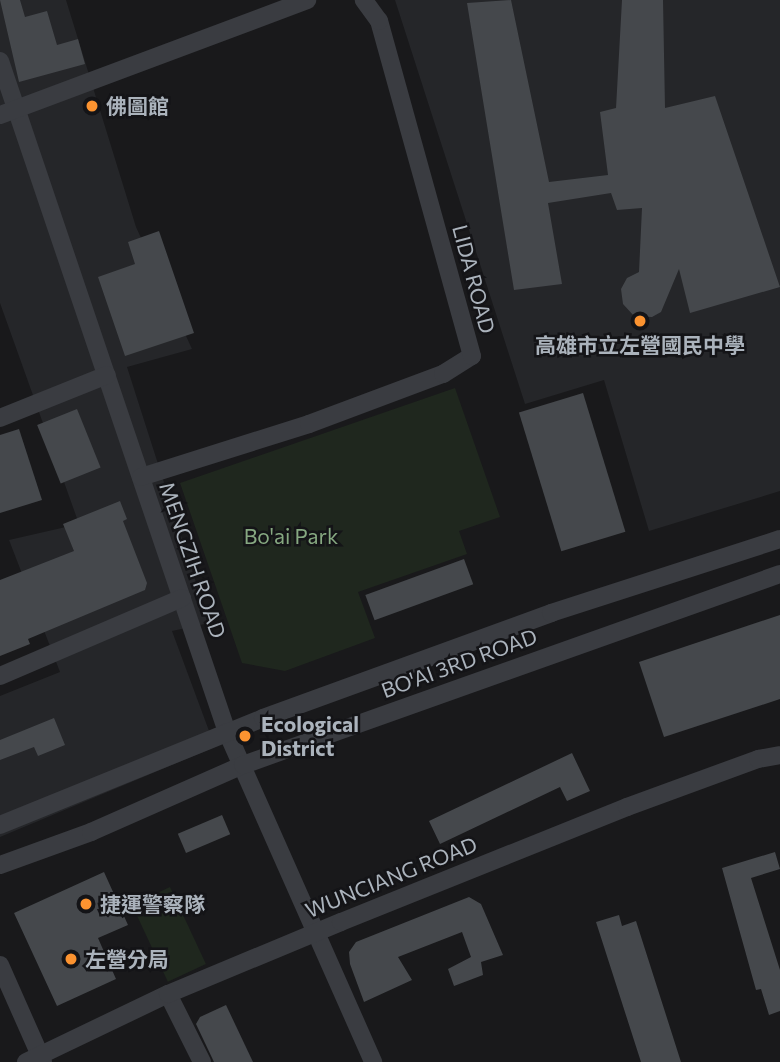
<!DOCTYPE html>
<meta charset="utf-8">
<style>
body{margin:0}
#map{position:relative;width:780px;height:1062px;overflow:hidden;background:#19191b;font-family:Commissioner,"Noto Sans TC",sans-serif}
div>[style]{position:absolute}
.built>*{inset:0;background:#252629}
.green>*{inset:0;background:#1f271e;transform-origin:0 0}
.building>*{inset:0;background:#45484c;transform-origin:0 0}
.minor>*{height:18px;margin:-9px;padding:0 9px;transform-origin:9px;border-radius:9px;background:#3a3c41}
.dots>*{width:19px;height:19px;translate:-50% -50%;box-sizing:border-box;border:4px solid #141417;border-radius:50%}
span{translate:-50% -50%;white-space:nowrap;text-align:center;line-height:1.15;-webkit-text-stroke:5px #141417;paint-order:stroke}
.poi-label{font-size:21px;color:#abb3bc;font-weight:700}
.left{translate:0 -50%;text-align:left}
.street-label{font-size:21px;color:#abb3bc}
.park-label{font-size:21px;color:#86a881}
</style>
<div id="map">
<div class="built">
<i style="clip-path:polygon(0 0,66px 0,136px 227px,192px 349px,127px 367px,209px 623px,172px 631px,215px 747px,0 837px,0 696px,60px 672px,9px 540px,79px 524px,0 303px)"></i>
<i style="clip-path:polygon(395px 0,780px 0,780px 491px,649px 531px,604px 380px,525px 404px)"></i>
</div>
<div class="green">
<i style="clip-path:polygon(455px 388px,500px 517px,459px 531px,467px 554px,358px 592px,375px 638px,285px 671px,242px 663px,180px 483px)"></i>
<i style="left:170px;top:887px;width:85px;height:42px;rotate:65deg"></i>
</div>
<div class="building">
<i style="clip-path:polygon(0 0,20px 0,25px 17px,47px 11px,57px 45px,78px 39px,85px 64px,19px 82px)"></i>
<i style="clip-path:polygon(511px 0,549px 182px,608px 175px,600px 112px,616px 108px,622px 0,663px 0,665px 108px,715px 96px,780px 287px,690px 313px,679px 269px,661px 312px,652px 317px,634px 316px,623px 304px,621px 289px,627px 278px,639px 272px,642px 208px,617px 210px,611px 193px,548px 203px,562px 284px,514px 290px,467px 3px)"></i>
<i style="clip-path:polygon(159px 231px,194px 333px,125px 356px,98px 277px,135px 264px,128px 242px)"></i>
<i style="left:583px;top:393px;width:145px;height:67px;rotate:73deg"></i>
<i style="left:77px;top:409px;width:63px;height:43px;rotate:68deg"></i>
<i style="clip-path:polygon(19px 429px,42px 500px,0 513px,0 435px)"></i>
<i style="clip-path:polygon(120px 501px,127px 519px,123px 521px,147px 583px,145px 590px,28px 639px,30px 644px,0 656px,0 580px,74px 551px,63px 524px)"></i>
<i style="left:464px;top:559px;width:27px;height:105px;rotate:70deg"></i>
<i style="clip-path:polygon(780px 615px,780px 699px,664px 737px,639px 662px)"></i>
<i style="clip-path:polygon(54px 718px,65px 745px,38px 756px,34px 747px,0 760px,0 740px)"></i>
<i style="clip-path:polygon(572px 753px,590px 791px,567px 801px,560px 787px,440px 844px,429px 821px)"></i>
<i style="left:222px;top:815px;width:21px;height:48px;rotate:67deg"></i>
<i style="clip-path:polygon(775px 852px,780px 869px,751px 878px,780px 970px,780px 1011px,769px 1015px,761px 989px,756px 990px,722px 868px)"></i>
<i style="clip-path:polygon(104px 872px,128px 925px,98px 938px,116px 979px,57px 1006px,14px 913px)"></i>
<i style="clip-path:polygon(469px 897px,481px 904px,503px 955px,481px 962px,483px 975px,454px 986px,448px 969px,471px 957px,462px 932px,398px 957px,412px 980px,364px 1002px,350px 964px,349px 952px,356px 942px)"></i>
<i style="clip-path:polygon(619px 915px,622px 926px,636px 921px,681px 1062px,641px 1062px,596px 922px)"></i>
<i style="clip-path:polygon(226px 1005px,253px 1062px,214px 1062px,196px 1024px,200px 1017px)"></i>
</div>
<div class="minor">
<i style="left:0;top:61px;width:708px;rotate:71.31deg"></i>
<i style="left:227px;top:732px;width:361px;rotate:66.1deg"></i>
<i style="left:0;top:115px;width:328px;rotate:-20.5deg"></i>
<i style="left:0;top:418px;width:115px;rotate:-21.9deg"></i>
<i style="left:141px;top:477px;width:176px;rotate:-17.5deg"></i>
<i style="left:309px;top:424px;width:143px;rotate:-20.5deg"></i>
<i style="left:443px;top:374px;width:34px;rotate:-32deg"></i>
<i style="left:472px;top:356px;width:348px;rotate:-105.5deg"></i>
<i style="left:379px;top:21px;width:26px;rotate:-126deg"></i>
<i style="left:0;top:676px;width:198px;rotate:-23.2deg"></i>
<i style="left:0;top:825px;width:284px;rotate:-22.1deg"></i>
<i style="left:263px;top:718px;width:307px;rotate:-20deg"></i>
<i style="left:551px;top:613px;width:241px;rotate:-17.9deg"></i>
<i style="left:0;top:865px;width:97px;rotate:-19.9deg"></i>
<i style="left:91px;top:832px;width:166px;rotate:-23.8deg"></i>
<i style="left:243px;top:765px;width:570px;rotate:-19.58deg"></i>
<i style="left:0;top:965px;width:106px;rotate:66.1deg"></i>
<i style="left:168px;top:994px;width:76px;rotate:63.4deg"></i>
<i style="left:26px;top:1062px;width:157px;rotate:-25.6deg"></i>
<i style="left:168px;top:994px;width:187px;rotate:-22.6deg"></i>
<i style="left:341px;top:922px;width:308px;rotate:-21.9deg"></i>
<i style="left:627px;top:807px;width:140px;rotate:-20.1deg"></i>
<i style="left:758px;top:759px;width:22px;rotate:-10deg"></i>
</div>
<div class="dots">
<i style="left:92px;top:106px;background:#fc9330"></i>
<i style="left:640px;top:321px;background:#fc9330"></i>
<i style="left:245px;top:736px;background:#fc9330"></i>
<i style="left:86px;top:904px;background:#fc9330"></i>
<i style="left:71px;top:959px;background:#fc9330"></i>
</div>
<div class="poi-label">
<span class="left" style="left:106px;top:106px">佛圖館</span>
<span style="left:640px;top:345px">高雄市立左營國民中學</span>
<span class="left" style="left:261px;top:736px">Ecological<br>District</span>
<span class="left" style="left:100px;top:904px">捷運警察隊</span>
<span class="left" style="left:85px;top:959px">左營分局</span>
</div>
<div class="street-label">
<span style="left:474px;top:279px;rotate:75deg">LIDA ROAD</span>
<span style="left:193px;top:560px;rotate:71deg">MENGZIH ROAD</span>
<span style="left:459px;top:663px;rotate:-20deg">BO'AI 3RD ROAD</span>
<span style="left:391px;top:877px;rotate:-22deg">WUNCIANG ROAD</span>
</div>
<div class="park-label">
<span style="left:291px;top:536px">Bo'ai Park</span>
</div>
</div>
